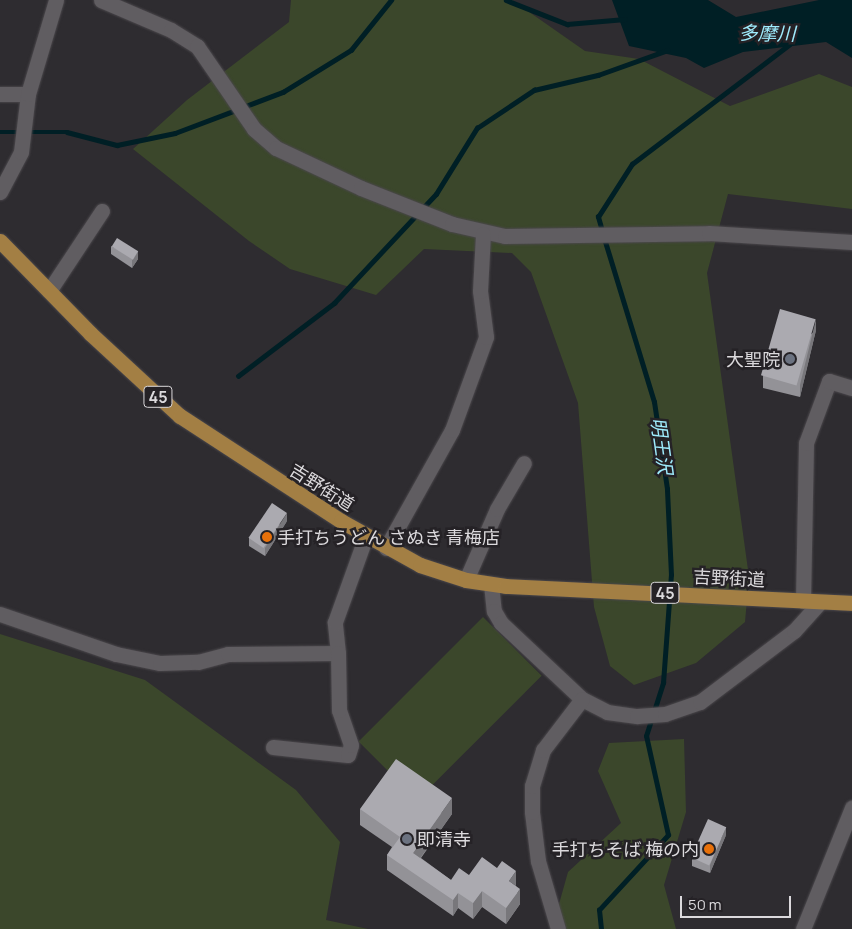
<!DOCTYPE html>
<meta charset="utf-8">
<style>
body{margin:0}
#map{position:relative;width:852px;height:929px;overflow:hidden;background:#2e2c30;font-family:Manrope,"Noto Sans JP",sans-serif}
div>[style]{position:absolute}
.green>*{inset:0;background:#3b472b;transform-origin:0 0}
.water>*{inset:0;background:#001f25}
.stream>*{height:4.5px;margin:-2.25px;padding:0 2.25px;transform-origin:2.25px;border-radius:2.25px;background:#001f25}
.roads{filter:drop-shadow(0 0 1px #4a474b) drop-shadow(0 0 1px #4a474b)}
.minor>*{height:15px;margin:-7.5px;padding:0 7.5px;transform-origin:7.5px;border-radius:7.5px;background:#605d61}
.major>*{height:15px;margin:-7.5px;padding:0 7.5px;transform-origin:7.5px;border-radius:7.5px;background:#a37f44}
.wall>*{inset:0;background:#939297}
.shaded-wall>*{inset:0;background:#78777b}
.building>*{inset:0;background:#abaab0;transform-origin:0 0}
.dots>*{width:14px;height:14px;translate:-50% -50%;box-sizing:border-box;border:2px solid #252226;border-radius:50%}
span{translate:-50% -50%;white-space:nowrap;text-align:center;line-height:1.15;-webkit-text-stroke:5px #252226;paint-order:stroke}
.shield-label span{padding:1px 4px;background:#252226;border:1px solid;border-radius:4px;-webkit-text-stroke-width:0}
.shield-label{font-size:16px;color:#dcdadd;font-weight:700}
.poi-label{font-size:18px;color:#dcdadd}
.right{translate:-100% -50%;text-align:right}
.left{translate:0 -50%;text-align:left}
.street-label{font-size:18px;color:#dcdadd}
.water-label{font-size:19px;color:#9fecfd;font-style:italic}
.scale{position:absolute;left:680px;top:896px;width:111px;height:22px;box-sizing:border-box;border:2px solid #dcdadd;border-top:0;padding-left:6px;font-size:15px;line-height:18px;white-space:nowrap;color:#dcdadd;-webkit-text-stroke:4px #252226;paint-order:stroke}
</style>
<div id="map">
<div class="green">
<i style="clip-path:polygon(291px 0,512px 0,585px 51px,639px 59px,730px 106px,819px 74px,852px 87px,852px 209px,728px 194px,707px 273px,749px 577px,745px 622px,696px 663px,634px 685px,610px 666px,594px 607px,578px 403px,531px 272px,512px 253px,424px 249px,376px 295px,290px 269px,249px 241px,133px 149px,187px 100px,289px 22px)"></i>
<i style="left:483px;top:617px;width:83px;height:176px;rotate:45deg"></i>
<i style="clip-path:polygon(0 634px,145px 680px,296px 790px,340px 842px,326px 920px,368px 929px,0 929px)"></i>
<i style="clip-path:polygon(684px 739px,686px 812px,664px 885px,676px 929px,552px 929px,568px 872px,621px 823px,598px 771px,609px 743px)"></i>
</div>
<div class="water">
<i style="clip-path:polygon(612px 0,708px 0,736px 17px,819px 0,852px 0,852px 58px,826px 42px,743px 52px,704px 68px,686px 58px,629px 46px)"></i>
</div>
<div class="stream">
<i style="left:506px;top:0;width:66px;rotate:21.5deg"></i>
<i style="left:567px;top:24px;width:58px;rotate:-4.9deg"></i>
<i style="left:243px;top:107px;width:43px;rotate:-20.6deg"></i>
<i style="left:283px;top:92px;width:80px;rotate:-31.7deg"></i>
<i style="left:351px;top:50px;width:64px;rotate:-51.3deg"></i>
<i style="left:0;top:132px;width:67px"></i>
<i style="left:67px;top:132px;width:52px;rotate:14.6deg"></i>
<i style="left:117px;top:145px;width:59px;rotate:-11.7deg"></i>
<i style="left:175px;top:133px;width:65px;rotate:-20.7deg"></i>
<i style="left:602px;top:231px;width:15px;rotate:-106deg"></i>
<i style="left:598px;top:217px;width:63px;rotate:-57.3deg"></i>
<i style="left:632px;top:164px;width:197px;rotate:-37.2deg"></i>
<i style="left:238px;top:376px;width:121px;rotate:-37.2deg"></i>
<i style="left:334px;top:303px;width:149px;rotate:-46.9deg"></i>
<i style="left:436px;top:194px;width:78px;rotate:-58.2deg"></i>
<i style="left:477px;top:128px;width:69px;rotate:-33.7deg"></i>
<i style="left:534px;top:90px;width:66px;rotate:-13.2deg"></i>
<i style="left:598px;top:75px;width:74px;rotate:-19.7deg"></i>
<i style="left:601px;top:929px;width:19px;rotate:-96deg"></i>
<i style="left:599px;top:910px;width:102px;rotate:-47.4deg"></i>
<i style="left:668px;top:835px;width:101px;rotate:-102.5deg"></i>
<i style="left:646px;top:736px;width:56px;rotate:-72.2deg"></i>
<i style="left:663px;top:683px;width:108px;rotate:-85.8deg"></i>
<i style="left:671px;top:575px;width:86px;rotate:-92.7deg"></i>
<i style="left:667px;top:489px;width:88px;rotate:-98.5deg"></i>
<i style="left:654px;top:402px;width:171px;rotate:-107deg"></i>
</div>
<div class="roads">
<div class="minor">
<i style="left:101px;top:0;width:76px;rotate:23.2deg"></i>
<i style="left:171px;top:30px;width:31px;rotate:32deg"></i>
<i style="left:197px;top:46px;width:101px;rotate:55.5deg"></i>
<i style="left:254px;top:129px;width:29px;rotate:41deg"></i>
<i style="left:276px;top:148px;width:94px;rotate:25.2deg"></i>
<i style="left:361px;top:188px;width:98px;rotate:21.6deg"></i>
<i style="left:452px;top:224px;width:54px;rotate:12.8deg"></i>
<i style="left:505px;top:236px;width:204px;rotate:-0.8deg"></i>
<i style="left:709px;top:233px;width:143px;rotate:3.6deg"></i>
<i style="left:0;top:94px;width:28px"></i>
<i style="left:0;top:192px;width:45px;rotate:-62.3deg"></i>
<i style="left:21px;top:152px;width:58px;rotate:-83.1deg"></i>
<i style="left:28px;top:94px;width:98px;rotate:-73.4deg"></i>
<i style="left:49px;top:291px;width:96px;rotate:-56.5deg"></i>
<i style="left:386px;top:548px;width:135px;rotate:-60.8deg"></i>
<i style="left:452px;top:430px;width:99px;rotate:-69.9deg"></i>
<i style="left:486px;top:337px;width:46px;rotate:-97.4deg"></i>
<i style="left:480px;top:291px;width:57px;rotate:-87deg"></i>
<i style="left:466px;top:580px;width:77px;rotate:-66.4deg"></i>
<i style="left:497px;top:509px;width:53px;rotate:-59.6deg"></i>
<i style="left:491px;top:584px;width:27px;rotate:84deg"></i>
<i style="left:494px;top:611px;width:14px;rotate:60deg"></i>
<i style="left:501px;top:623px;width:111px;rotate:43.2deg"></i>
<i style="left:582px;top:699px;width:28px;rotate:27deg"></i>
<i style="left:607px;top:712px;width:30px;rotate:8deg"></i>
<i style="left:637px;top:716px;width:28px;rotate:-4deg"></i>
<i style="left:665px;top:714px;width:37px;rotate:-19deg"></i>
<i style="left:700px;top:702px;width:118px;rotate:-37.1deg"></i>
<i style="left:794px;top:631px;width:39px;rotate:-48deg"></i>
<i style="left:803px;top:601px;width:158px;rotate:-88.9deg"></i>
<i style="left:806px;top:443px;width:66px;rotate:-69.6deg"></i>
<i style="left:829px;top:381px;width:24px;rotate:17deg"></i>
<i style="left:0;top:614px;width:123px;rotate:19deg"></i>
<i style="left:116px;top:654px;width:45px;rotate:11.6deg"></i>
<i style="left:160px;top:663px;width:38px;rotate:-2deg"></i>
<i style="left:198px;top:662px;width:31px;rotate:-15deg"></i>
<i style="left:228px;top:654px;width:110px;rotate:-0.5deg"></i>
<i style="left:338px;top:653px;width:31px;rotate:-96deg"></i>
<i style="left:335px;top:622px;width:91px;rotate:-70.2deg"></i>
<i style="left:273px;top:747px;width:75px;rotate:6.1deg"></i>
<i style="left:348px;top:755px;width:10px;rotate:-73deg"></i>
<i style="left:351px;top:745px;width:37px;rotate:-109deg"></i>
<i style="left:339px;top:710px;width:57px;rotate:-91deg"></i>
<i style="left:558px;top:929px;width:71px;rotate:-106.4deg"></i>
<i style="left:538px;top:861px;width:49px;rotate:-97deg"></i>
<i style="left:532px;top:812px;width:26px;rotate:-90deg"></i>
<i style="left:532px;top:786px;width:38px;rotate:-73deg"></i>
<i style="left:543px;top:750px;width:64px;rotate:-52.6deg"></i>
<i style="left:803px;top:929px;width:131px;rotate:-68deg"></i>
</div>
<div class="major">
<i style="left:0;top:241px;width:130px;rotate:45.6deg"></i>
<i style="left:91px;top:334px;width:121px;rotate:42.7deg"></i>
<i style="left:180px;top:416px;width:192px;rotate:33.1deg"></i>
<i style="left:341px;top:521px;width:90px;rotate:29.1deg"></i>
<i style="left:420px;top:565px;width:48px;rotate:18.1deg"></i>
<i style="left:466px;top:580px;width:40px;rotate:8.5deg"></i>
<i style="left:506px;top:586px;width:346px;rotate:2.8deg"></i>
</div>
</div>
<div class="wall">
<i style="clip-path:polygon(111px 246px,138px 259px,132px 268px,111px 254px)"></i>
<i style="clip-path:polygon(816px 330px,800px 397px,763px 388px,763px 376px)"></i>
<i style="clip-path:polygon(287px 521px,265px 556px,249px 546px,249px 538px)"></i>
<i style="clip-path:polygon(360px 809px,452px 814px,421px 858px,451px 880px,469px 875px,516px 886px,520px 904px,506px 924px,482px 907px,473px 919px,458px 908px,453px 916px,387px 870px,387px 855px,392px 847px,360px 825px)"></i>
<i style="clip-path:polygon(726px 835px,710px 873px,692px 866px,692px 858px)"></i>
</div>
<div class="shaded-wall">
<i style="clip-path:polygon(138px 251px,138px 259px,132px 268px,132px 260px)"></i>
<i style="clip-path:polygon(816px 319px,816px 330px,800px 397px,800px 385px)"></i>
<i style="clip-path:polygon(287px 513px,287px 521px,265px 556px,265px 548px)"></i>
<i style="clip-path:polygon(452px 798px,452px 814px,413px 868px,413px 853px)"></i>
<i style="clip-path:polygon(726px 827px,726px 835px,710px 873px,710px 865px)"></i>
<i style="clip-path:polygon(516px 871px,516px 886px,509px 881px)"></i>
<i style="clip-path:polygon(520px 889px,520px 904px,506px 924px,506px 908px)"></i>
<i style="clip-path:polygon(482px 891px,482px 907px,473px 919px,473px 903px)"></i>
<i style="clip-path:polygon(458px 893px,458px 908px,453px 916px,453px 900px)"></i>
</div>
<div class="building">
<i style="left:117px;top:238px;width:25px;height:10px;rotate:32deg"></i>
<i style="left:780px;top:309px;width:37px;height:69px;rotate:16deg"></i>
<i style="left:272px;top:503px;width:18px;height:42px;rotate:34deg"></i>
<i style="clip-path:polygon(396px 759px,452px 798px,413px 853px,451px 880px,459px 868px,469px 875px,482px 857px,497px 868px,502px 861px,516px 871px,509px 881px,520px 889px,506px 908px,482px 891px,473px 903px,458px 893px,453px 900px,387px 855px,400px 837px,360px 809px)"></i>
<i style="left:708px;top:819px;width:20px;height:42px;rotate:24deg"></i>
</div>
<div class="dots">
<i style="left:790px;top:359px;background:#6b7280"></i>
<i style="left:267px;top:537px;background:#e8710a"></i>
<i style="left:407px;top:839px;background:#6b7280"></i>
<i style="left:709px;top:849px;background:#e8710a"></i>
</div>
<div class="shield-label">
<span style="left:158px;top:397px">45</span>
<span style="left:665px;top:593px">45</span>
</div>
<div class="poi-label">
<span class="right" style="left:780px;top:359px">大聖院</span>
<span class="left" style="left:277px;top:537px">手打ちうどん さぬき 青梅店</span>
<span class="left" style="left:417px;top:839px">即清寺</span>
<span class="right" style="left:699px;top:849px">手打ちそば 梅の内</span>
</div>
<div class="street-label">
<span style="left:322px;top:487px;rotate:32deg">吉野街道</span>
<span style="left:729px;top:578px;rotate:3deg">吉野街道</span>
</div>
<div class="water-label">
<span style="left:767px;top:34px;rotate:1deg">多摩川</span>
<span style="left:661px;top:446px;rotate:82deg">明王沢</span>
</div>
<div class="scale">50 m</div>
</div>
